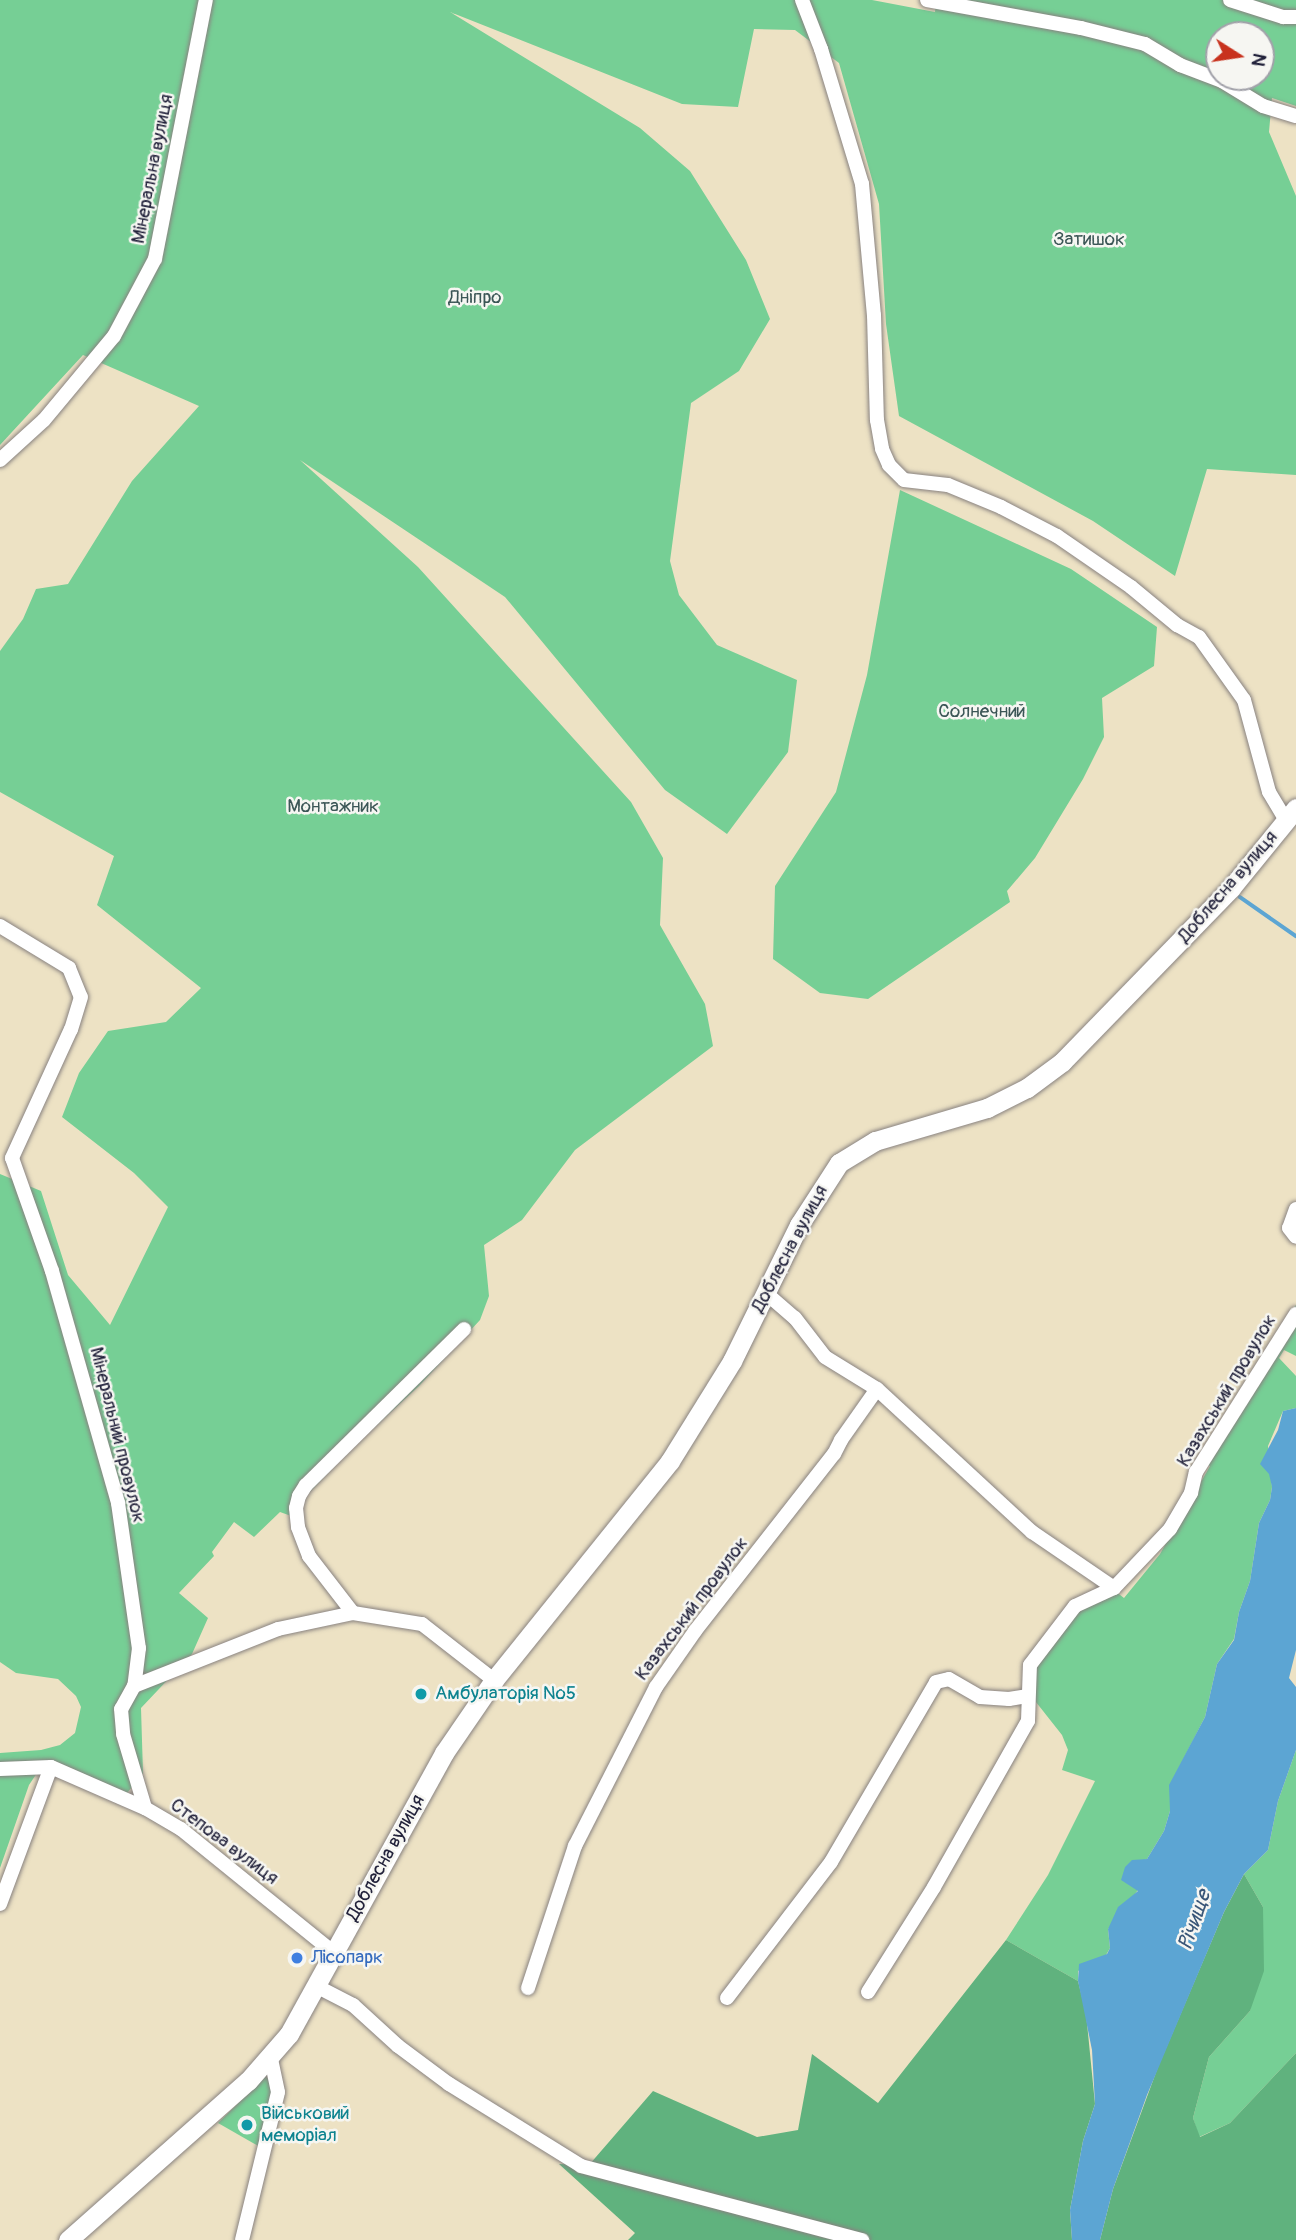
<!DOCTYPE html>
<meta charset="utf-8">
<style>
body{margin:0}
#map{position:relative;width:1296px;height:2240px;overflow:hidden;background:#ede2c4;font-family:Pangolin,sans-serif}
div>[style]{position:absolute}
.green>*{inset:0;background:#76cf95}
.forest>*{inset:0;background:#60b27e}
.water>*{inset:0;background:#5ca5d3}
.stream>*{height:3.5px;margin:-1.75px;padding:0 1.75px;transform-origin:1.75px;border-radius:1.75px;background:#5ca5d3}
.roads{filter:drop-shadow(0 0 2px #888280) drop-shadow(0 0 2px #888280)}
.street>*{height:14px;margin:-7px;padding:0 7px;transform-origin:7px;border-radius:7px;background:#fff}
.secondary>*{height:19px;margin:-9.5px;padding:0 9.5px;transform-origin:9.5px;border-radius:9.5px;background:#fff}
.dots>*{width:19px;height:19px;translate:-50% -50%;box-sizing:border-box;border:4px solid #f6f6f2;border-radius:50%}
span{translate:-50% -50%;white-space:nowrap;text-align:center;line-height:1.15;-webkit-text-stroke:5px #f6f6f2;paint-order:stroke}
.street-label{font-size:19px;color:#22223b}
.park-label{font-size:19px;color:#3b5656}
.culture-label{font-size:19px;color:#0d838f}
.left{translate:0 -50%;text-align:left}
.shop-label{font-size:19px;color:#366cbe}
.water-label{font-size:21px;color:#395678;font-style:italic}
.north{position:absolute;left:1205px;top:21px;width:70px;height:70px;box-sizing:border-box;background:#f6f6f2;border:2px solid #a1a1a9;border-radius:50%;rotate:102deg;font-size:19px;font-weight:700;line-height:28px;text-align:center;color:#22223b}
.north::after{content:'';display:block;margin:auto;width:24px;height:32px;background:#c8321e;clip-path:polygon(50% 0,100% 100%,50% 72%,0 100%)}
</style>
<div id="map">
<div class="green">
<i style="clip-path:polygon(evenodd,0 0,872px 0,935px 12px,936px 0,1296px 0,1296px 106px,1272px 98px,1269px 132px,1296px 196px,1296px 475px,1207px 469px,1175px 576px,1093px 521px,899px 416px,886px 324px,879px 204px,839px 63px,795px 30px,754px 29px,738px 107px,682px 104px,450px 12px,640px 128px,690px 171px,746px 260px,770px 319px,739px 371px,691px 403px,670px 561px,679px 595px,717px 645px,797px 680px,788px 752px,727px 834px,665px 790px,505px 597px,300px 460px,418px 567px,631px 802px,663px 858px,660px 925px,705px 1004px,713px 1046px,575px 1150px,522px 1220px,484px 1245px,489px 1296px,480px 1320px,419px 1386px,351px 1449px,308px 1494px,294px 1517px,280px 1512px,254px 1537px,234px 1522px,212px 1552px,214px 1556px,179px 1593px,208px 1618px,192px 1654px,141px 1708px,143px 1773px,124px 1797px,45px 1761px,29px 1785px,0 1868px,0 1753px,41px 1750px,60px 1745px,75px 1733px,81px 1707px,76px 1696px,58px 1679px,16px 1673px,0 1662px,0 1174px,41px 1191px,68px 1275px,110px 1325px,168px 1207px,134px 1173px,62px 1117px,79px 1073px,108px 1031px,166px 1022px,201px 988px,97px 905px,114px 856px,0 792px,0 651px,23px 619px,36px 589px,68px 584px,132px 481px,199px 406px,83px 355px,0 445px,0 0,1219px 35px,1261px 35px,1261px 77px,1219px 77px,1219px 35px)"></i>
<i style="clip-path:polygon(900px 490px,1071px 569px,1157px 627px,1154px 666px,1102px 698px,1104px 737px,1083px 779px,1035px 858px,1007px 891px,1010px 902px,868px 999px,820px 993px,773px 959px,775px 886px,836px 792px,867px 675px)"></i>
<i style="clip-path:polygon(1296px 1305px,1296px 1356px,1284px 1350px,1279px 1358px,1296px 1376px,1296px 1408px,1283px 1411px,1268px 1446px,1272px 1487px,1270px 1500px,1259px 1523px,1250px 1581px,1239px 1612px,1234px 1639px,1217px 1664px,1205px 1717px,1170px 1785px,1170px 1811px,1164px 1831px,1147px 1859px,1139px 1862px,1130px 1883px,1138px 1890px,1108px 1929px,1110px 1948px,1106px 1955px,1078px 1971px,1078px 1981px,1006px 1940px,1048px 1875px,1095px 1781px,1062px 1770px,1068px 1750px,1062px 1735px,1032px 1697px,1034px 1667px,1076px 1612px,1115px 1591px,1124px 1598px,1160px 1554px,1210px 1466px,1197px 1459px)"></i>
<i style="clip-path:polygon(1296px 1750px,1296px 2053px,1230px 2123px,1199px 2137px,1193px 2118px,1209px 2057px,1250px 2011px,1263px 1907px,1244px 1874px,1268px 1850px,1278px 1801px)"></i>
<i style="clip-path:polygon(266px 2076px,273px 2087px,260px 2147px,218px 2123px)"></i>
</div>
<div class="forest">
<i style="clip-path:polygon(1244px 1874px,1263px 1907px,1264px 1971px,1250px 2011px,1209px 2057px,1193px 2118px,1200px 2137px,1230px 2123px,1296px 2053px,1296px 2240px,1100px 2240px,1113px 2189px,1158px 2067px,1224px 1912px)"></i>
<i style="clip-path:polygon(1006px 1940px,1078px 1981px,1086px 2013px,1095px 2104px,1083px 2141px,1070px 2210px,1072px 2240px,628px 2240px,635px 2233px,559px 2164px,589px 2165px,653px 2091px,757px 2137px,798px 2130px,812px 2054px,878px 2103px)"></i>
</div>
<div class="water">
<i style="clip-path:polygon(1296px 1408px,1296px 1650px,1289px 1678px,1296px 1687px,1296px 1750px,1278px 1801px,1268px 1850px,1244px 1874px,1224px 1912px,1147px 2095px,1113px 2189px,1100px 2240px,1072px 2240px,1070px 2210px,1083px 2141px,1095px 2104px,1092px 2050px,1078px 1981px,1079px 1964px,1107px 1954px,1110px 1948px,1108px 1929px,1118px 1907px,1138px 1891px,1121px 1880px,1125px 1867px,1132px 1860px,1147px 1859px,1164px 1831px,1170px 1811px,1169px 1785px,1205px 1717px,1217px 1664px,1234px 1640px,1239px 1612px,1250px 1581px,1259px 1523px,1270px 1500px,1272px 1487px,1269px 1474px,1260px 1464px,1278px 1430px,1283px 1411px)"></i>
</div>
<div class="stream">
<i style="left:1240px;top:897px;width:68px;rotate:34.9deg"></i>
</div>
<div class="roads">
<div class="street">
<i style="left:802px;top:0;width:53px;rotate:68.8deg"></i>
<i style="left:821px;top:49px;width:141px;rotate:73.1deg"></i>
<i style="left:862px;top:184px;width:132px;rotate:84.8deg"></i>
<i style="left:874px;top:315px;width:105px;rotate:88.4deg"></i>
<i style="left:877px;top:420px;width:29px;rotate:80deg"></i>
<i style="left:882px;top:449px;width:17px;rotate:66deg"></i>
<i style="left:889px;top:465px;width:21px;rotate:45deg"></i>
<i style="left:904px;top:480px;width:44px;rotate:6.5deg"></i>
<i style="left:948px;top:485px;width:57px;rotate:22.5deg"></i>
<i style="left:1001px;top:507px;width:63px;rotate:27.4deg"></i>
<i style="left:1057px;top:536px;width:90px;rotate:34.6deg"></i>
<i style="left:1131px;top:587px;width:60px;rotate:39.6deg"></i>
<i style="left:1177px;top:625px;width:25px;rotate:29deg"></i>
<i style="left:1199px;top:637px;width:77px;rotate:54.5deg"></i>
<i style="left:1244px;top:700px;width:95px;rotate:74.8deg"></i>
<i style="left:1269px;top:792px;width:33px;rotate:59deg"></i>
<i style="left:927px;top:0;width:157px;rotate:10.3deg"></i>
<i style="left:1081px;top:28px;width:66px;rotate:14deg"></i>
<i style="left:1145px;top:44px;width:41px;rotate:31deg"></i>
<i style="left:1180px;top:65px;width:45px;rotate:20.9deg"></i>
<i style="left:1222px;top:81px;width:48px;rotate:31.4deg"></i>
<i style="left:1263px;top:106px;width:34px;rotate:17deg"></i>
<i style="left:1230px;top:0;width:56px;rotate:17.8deg"></i>
<i style="left:1283px;top:17px;width:13px"></i>
<i style="left:0;top:460px;width:59px;rotate:-42.3deg"></i>
<i style="left:44px;top:420px;width:109px;rotate:-50.2deg"></i>
<i style="left:114px;top:336px;width:87px;rotate:-62deg"></i>
<i style="left:155px;top:259px;width:264px;rotate:-78.9deg"></i>
<i style="left:0;top:926px;width:81px;rotate:31.3deg"></i>
<i style="left:69px;top:968px;width:31px;rotate:68deg"></i>
<i style="left:81px;top:997px;width:34px;rotate:107deg"></i>
<i style="left:71px;top:1029px;width:142px;rotate:114.6deg"></i>
<i style="left:12px;top:1158px;width:120px;rotate:70.5deg"></i>
<i style="left:52px;top:1271px;width:241px;rotate:74.1deg"></i>
<i style="left:118px;top:1503px;width:147px;rotate:81.8deg"></i>
<i style="left:139px;top:1648px;width:38px;rotate:97deg"></i>
<i style="left:134px;top:1686px;width:26px;rotate:119deg"></i>
<i style="left:121px;top:1709px;width:25px;rotate:85deg"></i>
<i style="left:123px;top:1734px;width:77px;rotate:73.4deg"></i>
<i style="left:1296px;top:1209px;width:20px;rotate:110deg"></i>
<i style="left:1289px;top:1228px;width:11px;rotate:52deg"></i>
<i style="left:767px;top:1294px;width:37px;rotate:41deg"></i>
<i style="left:795px;top:1318px;width:49px;rotate:52.4deg"></i>
<i style="left:825px;top:1357px;width:61px;rotate:31.6deg"></i>
<i style="left:877px;top:1389px;width:211px;rotate:42.7deg"></i>
<i style="left:1032px;top:1532px;width:99px;rotate:34.3deg"></i>
<i style="left:353px;top:1613px;width:72px;rotate:-127.7deg"></i>
<i style="left:309px;top:1556px;width:31px;rotate:-111deg"></i>
<i style="left:298px;top:1527px;width:19px;rotate:-96deg"></i>
<i style="left:296px;top:1508px;width:12px;rotate:-76deg"></i>
<i style="left:299px;top:1496px;width:13px;rotate:-58deg"></i>
<i style="left:306px;top:1485px;width:222px;rotate:-44.6deg"></i>
<i style="left:134px;top:1686px;width:155px;rotate:-21.6deg"></i>
<i style="left:278px;top:1629px;width:77px;rotate:-12deg"></i>
<i style="left:353px;top:1613px;width:70px;rotate:9.1deg"></i>
<i style="left:422px;top:1624px;width:91px;rotate:37.9deg"></i>
<i style="left:0;top:1769px;width:51px;rotate:-2.2deg"></i>
<i style="left:51px;top:1767px;width:103px;rotate:23.6deg"></i>
<i style="left:145px;top:1808px;width:42px;rotate:30.3deg"></i>
<i style="left:181px;top:1829px;width:196px;rotate:39deg"></i>
<i style="left:0;top:1904px;width:146px;rotate:-69.6deg"></i>
<i style="left:316px;top:1986px;width:42px;rotate:27.2deg"></i>
<i style="left:353px;top:2005px;width:61px;rotate:42.3deg"></i>
<i style="left:398px;top:2046px;width:64px;rotate:36.7deg"></i>
<i style="left:449px;top:2084px;width:155px;rotate:31.8deg"></i>
<i style="left:581px;top:2166px;width:291px;rotate:14.8deg"></i>
<i style="left:528px;top:1988px;width:150px;rotate:-71.7deg"></i>
<i style="left:575px;top:1846px;width:178px;rotate:-63deg"></i>
<i style="left:656px;top:1687px;width:68px;rotate:-55.1deg"></i>
<i style="left:695px;top:1631px;width:225px;rotate:-51.9deg"></i>
<i style="left:834px;top:1454px;width:16px;rotate:-63deg"></i>
<i style="left:841px;top:1440px;width:62px;rotate:-54.8deg"></i>
<i style="left:868px;top:1992px;width:124px;rotate:-57.8deg"></i>
<i style="left:934px;top:1887px;width:191px;rotate:-60.5deg"></i>
<i style="left:1028px;top:1721px;width:56px;rotate:-88deg"></i>
<i style="left:1030px;top:1665px;width:74px;rotate:-52.7deg"></i>
<i style="left:1075px;top:1606px;width:43px;rotate:-24.8deg"></i>
<i style="left:1114px;top:1588px;width:81px;rotate:-46.5deg"></i>
<i style="left:1170px;top:1529px;width:42px;rotate:-59.7deg"></i>
<i style="left:1191px;top:1493px;width:22px;rotate:-77deg"></i>
<i style="left:1196px;top:1472px;width:187px;rotate:-57.7deg"></i>
<i style="left:727px;top:1998px;width:171px;rotate:-52.6deg"></i>
<i style="left:831px;top:1862px;width:208px;rotate:-59.7deg"></i>
<i style="left:936px;top:1682px;width:13px;rotate:-13deg"></i>
<i style="left:949px;top:1679px;width:36px;rotate:30deg"></i>
<i style="left:980px;top:1697px;width:29px;rotate:4deg"></i>
<i style="left:1009px;top:1699px;width:18px;rotate:-9deg"></i>
<i style="left:242px;top:2240px;width:152px;rotate:-76.3deg"></i>
<i style="left:278px;top:2092px;width:35px;rotate:-102deg"></i>
</div>
<div class="secondary">
<i style="left:68px;top:2240px;width:240px;rotate:-41.5deg"></i>
<i style="left:248px;top:2081px;width:62px;rotate:-48.9deg"></i>
<i style="left:289px;top:2034px;width:321px;rotate:-61.1deg"></i>
<i style="left:444px;top:1753px;width:88px;rotate:-55.6deg"></i>
<i style="left:494px;top:1680px;width:281px;rotate:-51.2deg"></i>
<i style="left:670px;top:1461px;width:118px;rotate:-58.2deg"></i>
<i style="left:732px;top:1361px;width:152px;rotate:-63.8deg"></i>
<i style="left:799px;top:1225px;width:74px;rotate:-57.2deg"></i>
<i style="left:839px;top:1163px;width:42px;rotate:-31.4deg"></i>
<i style="left:875px;top:1141px;width:117px;rotate:-16.4deg"></i>
<i style="left:987px;top:1108px;width:45px;rotate:-26.6deg"></i>
<i style="left:1027px;top:1088px;width:44px;rotate:-36.6deg"></i>
<i style="left:1062px;top:1062px;width:243px;rotate:-45.8deg"></i>
<i style="left:1231px;top:888px;width:103px;rotate:-50.9deg"></i>
</div>
</div>
<div class="dots">
<i style="left:421px;top:1694px;background:#0f9aa8"></i>
<i style="left:297px;top:1958px;background:#3f7fe0"></i>
<i style="left:247px;top:2125px;background:#0f9aa8"></i>
</div>
<div class="street-label">
<span style="left:153px;top:169px;rotate:-79deg">Мінеральна вулиця</span>
<span style="left:1228px;top:887px;rotate:-49deg">Доблесна вулиця</span>
<span style="left:790px;top:1249px;rotate:-62deg">Доблесна вулиця</span>
<span style="left:1227px;top:1391px;rotate:-59deg">Казахський провулок</span>
<span style="left:117px;top:1435px;rotate:76deg">Мінеральний провулок</span>
<span style="left:692px;top:1609px;rotate:-53deg">Казахський провулок</span>
<span style="left:224px;top:1842px;rotate:37deg">Степова вулиця</span>
<span style="left:386px;top:1858px;rotate:-61deg">Доблесна вулиця</span>
</div>
<div class="park-label">
<span style="left:1089px;top:240px">Затишок</span>
<span style="left:475px;top:298px">Дніпро</span>
<span style="left:982px;top:712px">Солнечний</span>
<span style="left:333px;top:807px">Монтажник</span>
</div>
<div class="culture-label">
<span class="left" style="left:435px;top:1694px">Амбулаторія №5</span>
<span class="left" style="left:261px;top:2125px">Військовий<br>меморіал</span>
</div>
<div class="shop-label">
<span class="left" style="left:311px;top:1958px">Лісопарк</span>
</div>
<div class="water-label">
<span style="left:1195px;top:1920px;rotate:-71deg">Річище</span>
</div>
<div class="north">N</div>
</div>
